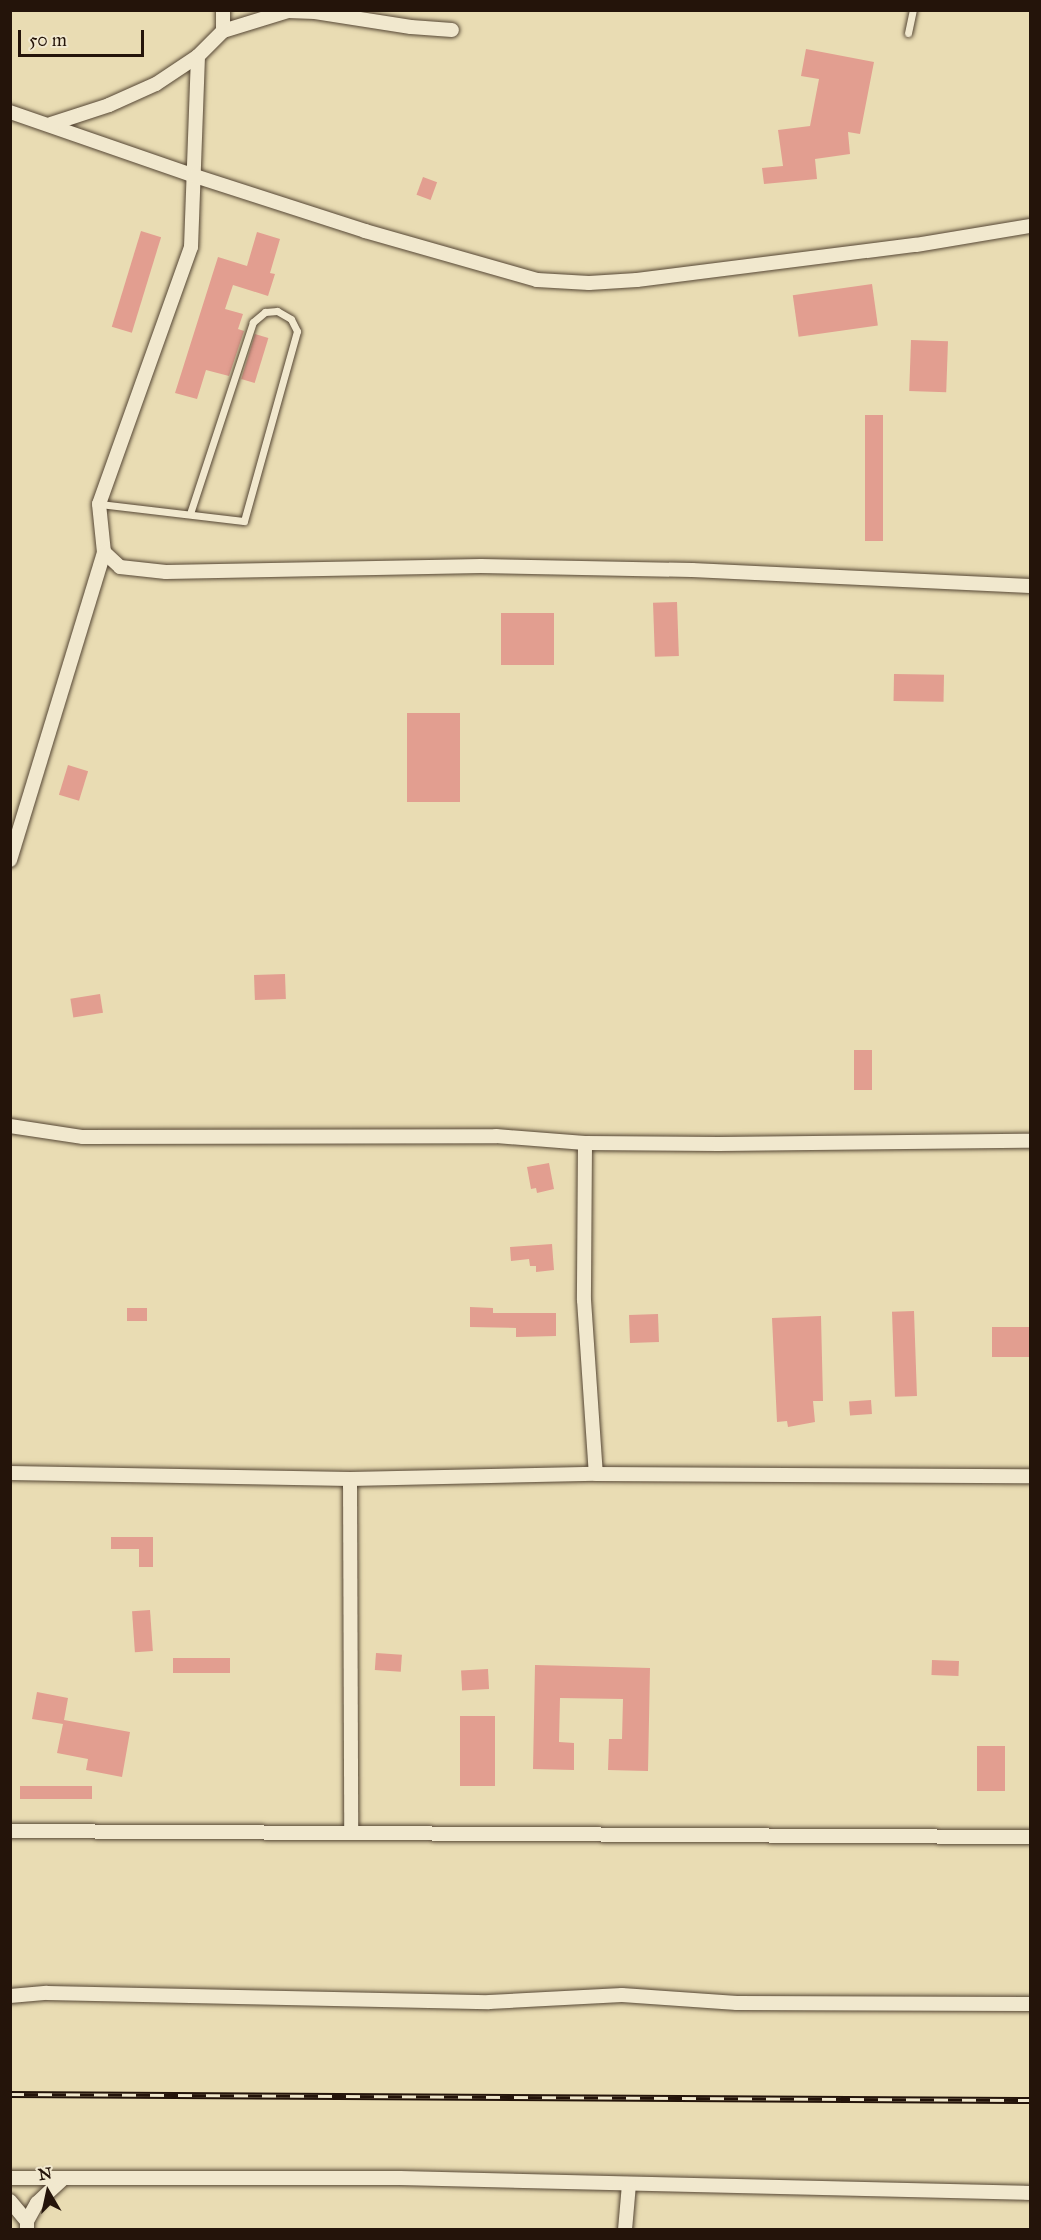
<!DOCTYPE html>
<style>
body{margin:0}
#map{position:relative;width:1041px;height:2240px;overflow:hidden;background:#e9dcb3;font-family:"IM FELL Great Primer",serif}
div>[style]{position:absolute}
.building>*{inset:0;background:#e29e90;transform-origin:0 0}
.roads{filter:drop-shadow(0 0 2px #554634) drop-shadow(0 0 2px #554634)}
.lane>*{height:7px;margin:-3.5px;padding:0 3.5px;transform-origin:3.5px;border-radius:3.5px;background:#f1e8ce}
.street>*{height:14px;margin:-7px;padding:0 7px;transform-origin:7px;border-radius:7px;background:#f1e8ce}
.rail>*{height:7px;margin-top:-3.5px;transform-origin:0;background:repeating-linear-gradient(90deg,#f1e8ce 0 14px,#24140a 0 28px);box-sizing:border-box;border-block:2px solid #24140a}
span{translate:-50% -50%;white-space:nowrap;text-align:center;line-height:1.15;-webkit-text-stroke:4.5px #f1e8ce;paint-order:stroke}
.frame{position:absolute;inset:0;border:12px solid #24140a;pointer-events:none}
.north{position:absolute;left:18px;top:2162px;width:60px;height:60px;-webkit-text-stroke:4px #f1e8ce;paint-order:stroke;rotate:351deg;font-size:16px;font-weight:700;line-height:24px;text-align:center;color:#24140a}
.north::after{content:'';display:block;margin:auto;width:21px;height:27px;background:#24140a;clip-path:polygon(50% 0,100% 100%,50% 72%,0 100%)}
.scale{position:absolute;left:18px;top:30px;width:126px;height:27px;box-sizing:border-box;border:3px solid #24140a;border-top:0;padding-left:8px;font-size:18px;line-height:21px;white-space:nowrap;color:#24140a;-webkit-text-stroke:4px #f1e8ce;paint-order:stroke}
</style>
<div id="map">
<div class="building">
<i style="clip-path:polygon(806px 49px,874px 62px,860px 134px,848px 132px,850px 154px,815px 159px,817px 179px,764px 184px,762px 168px,783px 166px,778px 130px,810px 126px,819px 79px,801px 76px)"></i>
<i style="left:423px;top:177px;width:15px;height:19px;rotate:20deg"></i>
<i style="left:141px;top:231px;width:21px;height:100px;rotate:17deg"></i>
<i style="clip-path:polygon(257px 232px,280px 239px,270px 273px,275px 274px,268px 296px,233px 285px,225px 309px,243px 314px,238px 329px,244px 331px,229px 376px,206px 370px,197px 399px,175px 393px,218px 257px,247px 266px)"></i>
<i style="left:872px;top:284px;width:42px;height:80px;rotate:82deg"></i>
<i style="left:255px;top:334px;width:14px;height:47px;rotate:17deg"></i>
<i style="left:911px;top:340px;width:37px;height:51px;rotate:2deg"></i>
<i style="left:865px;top:415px;width:18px;height:126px"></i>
<i style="left:677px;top:602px;width:54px;height:24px;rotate:88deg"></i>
<i style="left:501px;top:613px;width:53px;height:52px"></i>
<i style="left:894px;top:674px;width:50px;height:27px;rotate:1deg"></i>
<i style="left:407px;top:713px;width:53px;height:89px"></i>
<i style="left:68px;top:765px;width:21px;height:31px;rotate:17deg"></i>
<i style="left:285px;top:974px;width:25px;height:31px;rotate:88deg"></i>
<i style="left:100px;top:994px;width:19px;height:30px;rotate:81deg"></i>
<i style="left:854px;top:1050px;width:18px;height:40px"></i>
<i style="clip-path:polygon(549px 1163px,554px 1189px,537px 1193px,536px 1188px,531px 1189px,527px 1167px)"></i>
<i style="clip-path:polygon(552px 1244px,554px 1270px,536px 1272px,536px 1266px,530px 1266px,529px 1259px,511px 1261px,510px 1247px)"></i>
<i style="clip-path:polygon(470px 1307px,493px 1308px,493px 1313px,556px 1313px,556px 1336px,516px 1337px,516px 1328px,470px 1327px)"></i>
<i style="left:147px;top:1308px;width:13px;height:20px;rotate:90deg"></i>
<i style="left:914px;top:1311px;width:85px;height:22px;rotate:88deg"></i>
<i style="left:658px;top:1314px;width:28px;height:29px;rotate:88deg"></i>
<i style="clip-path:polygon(821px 1316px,823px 1401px,813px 1401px,815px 1422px,788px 1427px,787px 1421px,777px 1422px,772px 1318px)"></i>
<i style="left:1030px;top:1327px;width:30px;height:38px;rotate:90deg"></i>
<i style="left:871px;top:1400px;width:14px;height:22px;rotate:86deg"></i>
<i style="clip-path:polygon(111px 1537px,153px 1537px,153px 1567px,139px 1567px,139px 1549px,111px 1549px)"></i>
<i style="left:150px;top:1610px;width:41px;height:18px;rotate:86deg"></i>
<i style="left:376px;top:1653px;width:26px;height:17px;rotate:4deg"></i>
<i style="left:230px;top:1658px;width:15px;height:57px;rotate:90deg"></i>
<i style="left:932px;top:1660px;width:27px;height:15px;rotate:2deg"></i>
<i style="clip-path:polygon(535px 1665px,650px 1668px,648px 1771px,608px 1770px,609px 1739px,622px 1739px,623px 1699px,560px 1698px,559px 1742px,574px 1743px,574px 1770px,533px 1769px)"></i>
<i style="left:488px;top:1669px;width:20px;height:27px;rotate:87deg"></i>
<i style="clip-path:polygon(37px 1692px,68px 1698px,64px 1720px,130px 1732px,122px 1777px,86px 1770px,88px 1759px,57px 1753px,63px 1724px,32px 1719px)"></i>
<i style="left:460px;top:1716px;width:35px;height:70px"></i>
<i style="left:977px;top:1746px;width:28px;height:45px"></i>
<i style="left:92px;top:1786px;width:13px;height:72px;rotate:90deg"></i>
</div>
<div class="roads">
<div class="lane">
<i style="left:908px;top:33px;width:24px;rotate:-78deg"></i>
<i style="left:99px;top:504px;width:146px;rotate:6.7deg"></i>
<i style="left:244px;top:521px;width:197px;rotate:-74.4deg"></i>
<i style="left:297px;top:331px;width:13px;rotate:-117deg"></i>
<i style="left:291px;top:319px;width:16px;rotate:-150deg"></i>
<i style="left:277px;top:311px;width:12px;rotate:175deg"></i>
<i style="left:265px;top:312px;width:16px;rotate:140deg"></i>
<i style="left:253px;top:322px;width:202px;rotate:108.2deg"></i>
</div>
<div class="street">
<i style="left:223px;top:31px;width:21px;rotate:-90deg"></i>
<i style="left:198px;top:56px;width:191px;rotate:92.1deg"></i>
<i style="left:191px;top:247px;width:273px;rotate:109.7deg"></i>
<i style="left:99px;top:504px;width:48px;rotate:84.1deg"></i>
<i style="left:104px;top:552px;width:22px;rotate:43deg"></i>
<i style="left:120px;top:567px;width:46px;rotate:6.2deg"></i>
<i style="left:166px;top:572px;width:315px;rotate:-1.1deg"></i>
<i style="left:481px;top:566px;width:211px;rotate:1.1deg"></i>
<i style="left:692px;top:570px;width:338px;rotate:2.7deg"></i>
<i style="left:10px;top:112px;width:196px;rotate:19.1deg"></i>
<i style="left:195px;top:176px;width:179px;rotate:17.9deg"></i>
<i style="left:365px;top:231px;width:179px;rotate:15.9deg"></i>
<i style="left:537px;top:280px;width:52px;rotate:3.3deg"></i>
<i style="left:589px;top:283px;width:48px;rotate:-3.6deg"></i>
<i style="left:637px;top:280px;width:281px;rotate:-7.2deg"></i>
<i style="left:916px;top:245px;width:116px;rotate:-9.5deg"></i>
<i style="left:51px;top:124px;width:61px;rotate:-18.1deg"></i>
<i style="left:109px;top:105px;width:51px;rotate:-24.1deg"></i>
<i style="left:156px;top:84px;width:50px;rotate:-33.7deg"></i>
<i style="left:198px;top:56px;width:35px;rotate:-45deg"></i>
<i style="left:223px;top:31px;width:68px;rotate:-17.1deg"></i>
<i style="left:288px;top:11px;width:27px;rotate:2deg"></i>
<i style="left:315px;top:12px;width:97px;rotate:8.9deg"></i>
<i style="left:411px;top:27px;width:41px;rotate:4.2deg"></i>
<i style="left:10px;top:860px;width:322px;rotate:-73deg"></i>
<i style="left:10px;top:1126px;width:74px;rotate:8.6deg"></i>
<i style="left:83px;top:1137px;width:413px;rotate:-0.1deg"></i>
<i style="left:496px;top:1136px;width:89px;rotate:4.5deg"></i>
<i style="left:585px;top:1143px;width:134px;rotate:0.4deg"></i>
<i style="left:719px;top:1144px;width:311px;rotate:-0.6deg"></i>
<i style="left:585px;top:1143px;width:157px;rotate:90.4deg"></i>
<i style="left:584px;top:1300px;width:174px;rotate:86.1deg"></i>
<i style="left:10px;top:1473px;width:340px;rotate:1deg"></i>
<i style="left:350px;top:1479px;width:246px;rotate:-1.2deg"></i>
<i style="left:596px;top:1474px;width:434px;rotate:0.3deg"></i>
<i style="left:350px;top:1479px;width:354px;rotate:89.8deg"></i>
<i style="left:10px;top:1831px;width:1020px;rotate:0.34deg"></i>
<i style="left:10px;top:1996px;width:37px;rotate:-5deg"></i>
<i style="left:47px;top:1993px;width:442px;rotate:1.2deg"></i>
<i style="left:489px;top:2002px;width:133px;rotate:-3deg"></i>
<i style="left:622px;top:1995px;width:115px;rotate:4deg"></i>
<i style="left:737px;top:2003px;width:293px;rotate:0.2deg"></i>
<i style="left:10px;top:2178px;width:390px"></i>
<i style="left:400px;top:2178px;width:630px;rotate:1.36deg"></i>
<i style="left:10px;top:2201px;width:26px;rotate:50deg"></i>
<i style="left:27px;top:2230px;width:9px;rotate:-90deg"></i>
<i style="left:27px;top:2221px;width:21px;rotate:-61deg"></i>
<i style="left:37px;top:2203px;width:35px;rotate:-43deg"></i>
<i style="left:625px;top:2230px;width:46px;rotate:-85deg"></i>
</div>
</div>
<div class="rail">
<i style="left:10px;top:2094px;width:1020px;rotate:0.34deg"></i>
</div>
<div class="frame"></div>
<div class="north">N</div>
<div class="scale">50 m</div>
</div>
